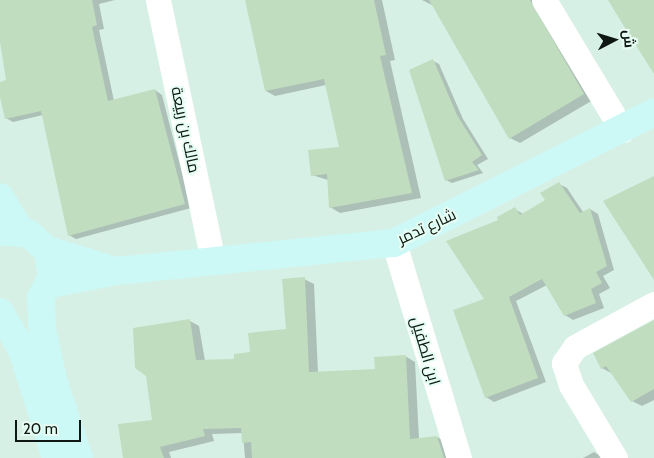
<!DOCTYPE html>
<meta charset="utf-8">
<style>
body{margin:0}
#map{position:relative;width:654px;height:458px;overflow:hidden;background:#d7f0e5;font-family:Cabin,Cairo,sans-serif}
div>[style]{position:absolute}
.shadow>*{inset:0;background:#0003}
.building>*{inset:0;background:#c0ddbf}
.street>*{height:25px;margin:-12.5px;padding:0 12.5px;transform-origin:12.5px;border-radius:12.5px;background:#fff}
.secondary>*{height:28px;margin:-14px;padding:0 14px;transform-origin:14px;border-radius:14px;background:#ccf8f6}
span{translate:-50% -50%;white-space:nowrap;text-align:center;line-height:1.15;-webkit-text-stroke:4px #e5fdf2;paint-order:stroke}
.street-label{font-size:16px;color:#0f1714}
.north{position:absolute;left:589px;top:15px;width:50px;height:50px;-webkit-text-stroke:4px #e5fdf2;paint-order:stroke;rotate:85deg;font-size:14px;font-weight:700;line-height:20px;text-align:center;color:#0f1714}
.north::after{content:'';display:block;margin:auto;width:18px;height:22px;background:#0f1714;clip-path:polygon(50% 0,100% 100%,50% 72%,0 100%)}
.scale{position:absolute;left:15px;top:420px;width:66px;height:22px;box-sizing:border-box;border:2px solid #0f1714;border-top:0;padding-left:6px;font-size:15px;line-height:18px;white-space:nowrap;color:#0f1714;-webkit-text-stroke:4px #e5fdf2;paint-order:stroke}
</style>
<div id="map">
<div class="shadow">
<i style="clip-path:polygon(0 0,115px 0,99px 4px,104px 29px,99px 30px,114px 101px,155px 90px,162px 95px,191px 208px,76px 239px,69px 235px,43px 115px,13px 122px,6px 118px,0 91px,0 83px,7px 81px,0 34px)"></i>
<i style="clip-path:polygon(246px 0,382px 0,395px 60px,390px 61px,421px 198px,340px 213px,330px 207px,328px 180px,312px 175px,340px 148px,326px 85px,275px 96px,266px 91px)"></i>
<i style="clip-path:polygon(422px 0,535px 0,593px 100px,520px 143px,510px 138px,434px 6px)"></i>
<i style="clip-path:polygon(433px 61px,439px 64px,463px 119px,488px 159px,477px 165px,483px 173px,452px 183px,446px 180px)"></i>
<i style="clip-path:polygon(559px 184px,567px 188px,583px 212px,590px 209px,598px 214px,614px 270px,603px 276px,610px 288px,599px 294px,604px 308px,573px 320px,565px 315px,547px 285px,516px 301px,546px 382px,494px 402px,486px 397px,486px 300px,500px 221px,515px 209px,523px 214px,546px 201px)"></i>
<i style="clip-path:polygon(304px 279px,314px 284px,318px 373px,376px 370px,405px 356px,415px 362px,419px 439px,437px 437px,447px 443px,453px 458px,245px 458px,243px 433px,212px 434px,214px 441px,169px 452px,171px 458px,130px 458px,154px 421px,190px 321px,199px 326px,205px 361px,236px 360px,287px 331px)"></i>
<i style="clip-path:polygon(654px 322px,654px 400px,642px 406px,632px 401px,613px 374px,602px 368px)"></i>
<i style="clip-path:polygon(594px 452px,603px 458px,583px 458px)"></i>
</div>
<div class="building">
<i style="clip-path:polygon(0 0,92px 0,97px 25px,92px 27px,108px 101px,155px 89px,185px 204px,68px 236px,41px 111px,5px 119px,0 97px,0 82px,6px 80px,0 42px)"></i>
<i style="clip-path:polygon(245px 0,374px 0,386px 55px,380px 56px,412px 193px,329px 208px,327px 174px,311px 176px,308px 150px,339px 147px,324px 79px,265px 91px)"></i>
<i style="clip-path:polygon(429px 0,530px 0,584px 94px,509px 139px)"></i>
<i style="clip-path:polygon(608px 0,654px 0,654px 74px,625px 28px)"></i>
<i style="clip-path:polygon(433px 59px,457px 115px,482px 155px,472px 162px,479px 170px,445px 181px,409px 70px)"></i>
<i style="clip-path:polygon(654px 176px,654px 280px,603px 201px)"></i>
<i style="clip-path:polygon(559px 182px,580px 213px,590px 208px,607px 266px,596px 272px,602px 283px,591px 289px,596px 303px,564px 316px,542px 279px,509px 297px,538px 378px,485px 398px,453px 310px,484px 299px,446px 241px,498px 220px,497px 217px,515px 207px,520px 215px,545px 200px,540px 193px)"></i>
<i style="clip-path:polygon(305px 277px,309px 372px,375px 369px,374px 357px,406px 355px,410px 439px,437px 436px,444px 458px,252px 458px,251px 442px,242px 443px,241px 428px,203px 429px,205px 436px,160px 447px,164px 458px,123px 458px,118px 424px,152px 420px,146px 376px,135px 368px,133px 328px,190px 319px,196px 360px,234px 359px,234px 354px,250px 352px,248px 333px,286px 329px,282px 279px)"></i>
<i style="clip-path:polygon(654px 320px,654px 389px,631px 402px,606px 366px,601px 369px,593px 353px)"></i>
</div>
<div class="street">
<i style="left:158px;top:0;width:266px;rotate:78.1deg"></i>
<i style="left:544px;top:0;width:152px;rotate:59deg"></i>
<i style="left:394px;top:243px;width:225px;rotate:73.2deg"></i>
<i style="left:615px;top:458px;width:85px;rotate:-121.1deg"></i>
<i style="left:571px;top:385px;width:23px;rotate:-108deg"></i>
<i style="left:564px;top:363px;width:19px;rotate:-55deg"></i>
<i style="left:575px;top:347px;width:90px;rotate:-28.6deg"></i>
</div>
<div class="secondary">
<i style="left:0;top:197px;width:39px;rotate:59deg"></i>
<i style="left:0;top:232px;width:28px;rotate:2deg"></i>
<i style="left:28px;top:233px;width:25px;rotate:42deg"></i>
<i style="left:47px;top:250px;width:26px;rotate:79deg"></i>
<i style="left:52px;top:276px;width:25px;rotate:117deg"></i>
<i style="left:47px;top:250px;width:69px;rotate:16.9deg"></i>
<i style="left:50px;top:284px;width:68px;rotate:-11deg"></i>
<i style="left:117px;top:271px;width:278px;rotate:-5.8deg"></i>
<i style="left:394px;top:243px;width:291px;rotate:-26.7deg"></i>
<i style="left:41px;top:298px;width:31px;rotate:88deg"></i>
<i style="left:42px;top:329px;width:52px;rotate:77.8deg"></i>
<i style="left:53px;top:380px;width:82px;rotate:71.6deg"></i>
<i style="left:0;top:312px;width:44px;rotate:59.9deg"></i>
<i style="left:22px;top:350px;width:113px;rotate:72.5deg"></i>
</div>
<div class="street-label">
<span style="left:185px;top:130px;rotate:78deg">مالك بن ربيعة</span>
<span style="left:427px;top:227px;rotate:-25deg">شارع تدمر</span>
<span style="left:425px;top:351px;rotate:74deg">ابن الطفيل</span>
</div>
<div class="north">ش</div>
<div class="scale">20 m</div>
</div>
